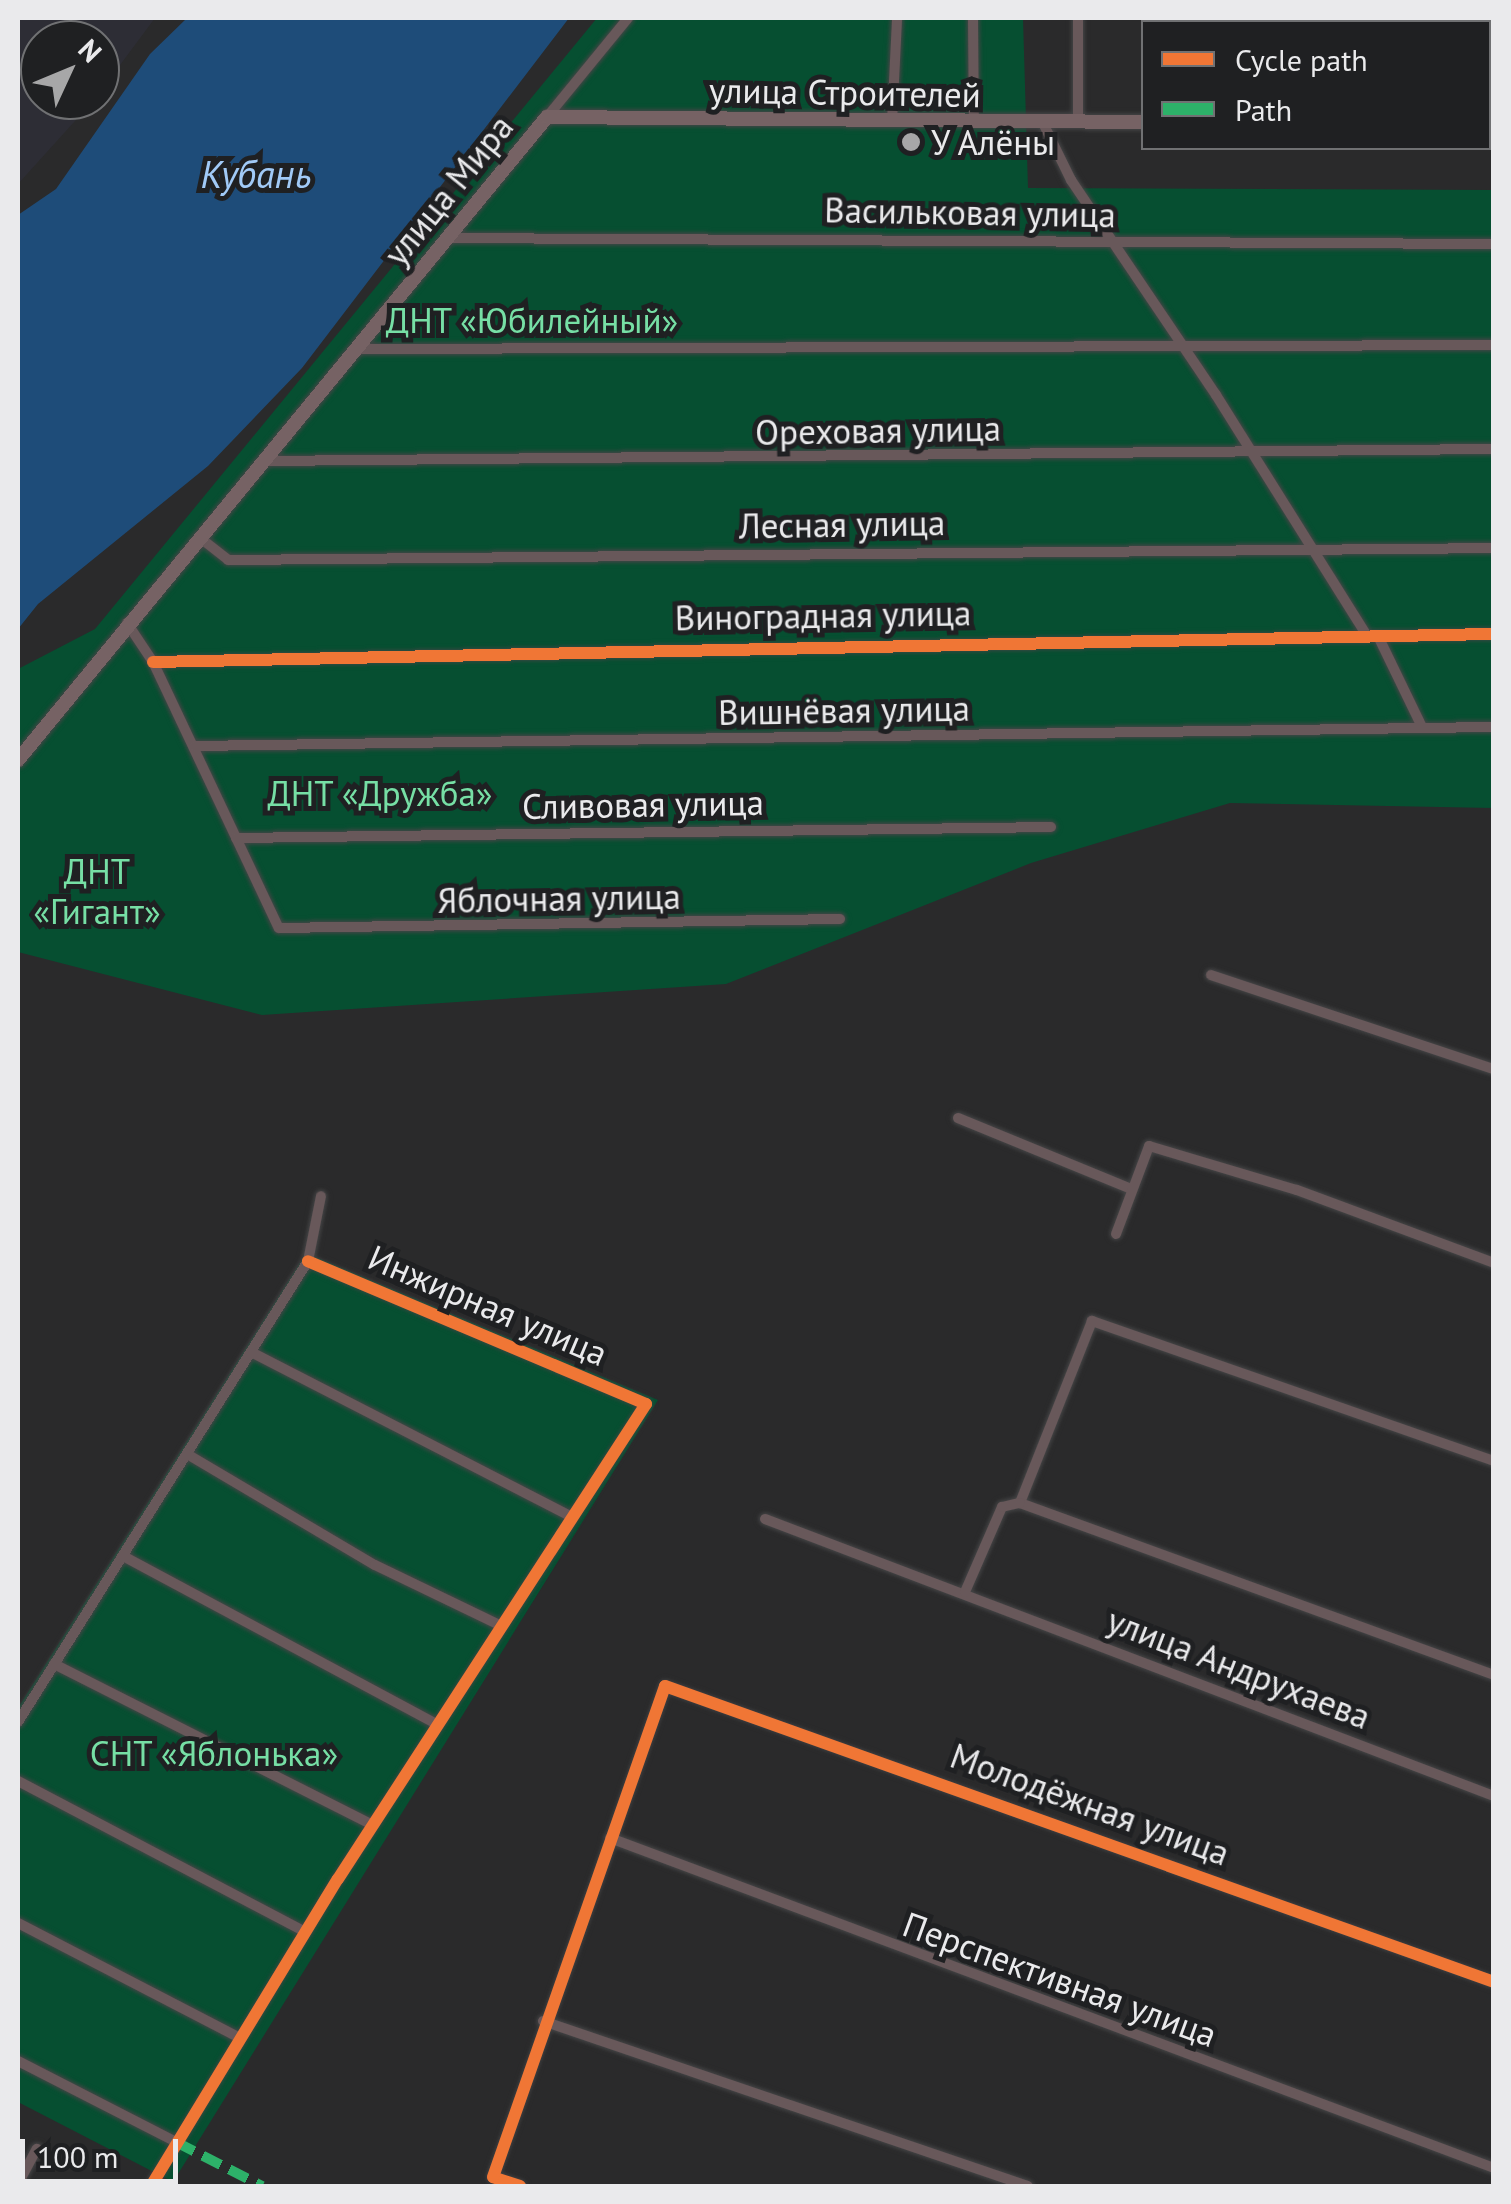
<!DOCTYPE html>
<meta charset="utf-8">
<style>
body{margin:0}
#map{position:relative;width:1511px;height:2204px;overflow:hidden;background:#2a2a2b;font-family:"PT Sans",sans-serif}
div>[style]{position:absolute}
.built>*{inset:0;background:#2d2d35}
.green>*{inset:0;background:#064f31}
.water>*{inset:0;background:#1e4c79}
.roads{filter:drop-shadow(0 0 2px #454546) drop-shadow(0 0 2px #454546)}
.street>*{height:10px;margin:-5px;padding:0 5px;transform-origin:5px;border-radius:5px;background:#68585a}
.secondary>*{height:14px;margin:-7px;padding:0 7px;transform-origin:7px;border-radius:7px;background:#766264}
.quiet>*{height:10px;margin-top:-5px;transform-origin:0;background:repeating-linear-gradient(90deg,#2db169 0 20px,transparent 0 30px)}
.cycleway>*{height:12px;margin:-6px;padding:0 6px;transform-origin:6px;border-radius:6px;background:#f07635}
.dots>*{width:28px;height:28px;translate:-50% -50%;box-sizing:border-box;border:5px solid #1f2022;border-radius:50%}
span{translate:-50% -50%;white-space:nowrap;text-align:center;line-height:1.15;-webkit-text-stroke:10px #1f2022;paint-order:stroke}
.street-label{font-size:35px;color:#eaeaec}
.poi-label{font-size:35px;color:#eaeaec}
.left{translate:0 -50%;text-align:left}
.park-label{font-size:35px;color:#76dfa5}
.water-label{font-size:38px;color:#a1caf7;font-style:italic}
.frame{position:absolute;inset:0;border:20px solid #eaeaec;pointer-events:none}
.legend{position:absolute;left:1141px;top:20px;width:350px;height:130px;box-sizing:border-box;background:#1f2022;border:2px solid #707173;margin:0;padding:12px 18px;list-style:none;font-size:30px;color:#eaeaec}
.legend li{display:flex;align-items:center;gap:20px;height:50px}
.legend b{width:50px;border:2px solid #707173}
.north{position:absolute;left:20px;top:20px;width:100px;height:100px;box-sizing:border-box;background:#1f2022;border:2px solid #707173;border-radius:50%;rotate:46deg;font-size:28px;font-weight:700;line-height:40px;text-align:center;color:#eaeaec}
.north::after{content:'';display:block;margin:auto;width:35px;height:45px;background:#a7a7a8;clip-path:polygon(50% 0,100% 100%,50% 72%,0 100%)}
.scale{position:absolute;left:20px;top:2139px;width:158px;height:45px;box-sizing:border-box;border:5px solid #eaeaec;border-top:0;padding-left:12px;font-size:30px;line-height:35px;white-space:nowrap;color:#eaeaec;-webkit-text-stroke:8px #1f2022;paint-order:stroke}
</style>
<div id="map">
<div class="built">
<i style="clip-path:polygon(18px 18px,155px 18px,100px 92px,100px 40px,40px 40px,40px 100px,94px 100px,18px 184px)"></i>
</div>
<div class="green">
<i style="clip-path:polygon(597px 18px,1023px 18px,1028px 188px,1493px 190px,1493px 808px,1230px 803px,1031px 863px,726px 984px,262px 1015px,18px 952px,18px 669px,95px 629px)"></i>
<i style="clip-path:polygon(306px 1253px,658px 1400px,173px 2182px,18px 2102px,18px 1708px)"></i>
</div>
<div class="water">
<i style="clip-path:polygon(187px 18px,569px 18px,302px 368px,208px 466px,38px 604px,18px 629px,18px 215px,56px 189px,150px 54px)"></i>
</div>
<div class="roads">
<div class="street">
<i style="left:973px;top:18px;width:105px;rotate:89.5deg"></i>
<i style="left:1275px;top:18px;width:4px;rotate:90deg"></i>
<i style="left:1177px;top:22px;width:4px;rotate:-90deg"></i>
<i style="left:1432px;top:22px;width:7px;rotate:-34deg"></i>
<i style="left:547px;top:117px;width:128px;rotate:-50.7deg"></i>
<i style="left:892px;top:122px;width:104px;rotate:-87.2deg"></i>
<i style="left:1043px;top:123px;width:64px;rotate:63.8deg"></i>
<i style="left:1071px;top:180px;width:259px;rotate:56deg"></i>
<i style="left:1216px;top:395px;width:284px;rotate:57.9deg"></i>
<i style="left:1078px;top:123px;width:105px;rotate:-90deg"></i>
<i style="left:447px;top:238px;width:1047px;rotate:0.33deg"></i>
<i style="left:360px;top:349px;width:1134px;rotate:-0.2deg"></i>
<i style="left:264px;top:461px;width:1230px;rotate:-0.56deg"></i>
<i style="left:199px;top:537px;width:37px;rotate:38deg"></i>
<i style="left:228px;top:560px;width:1266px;rotate:-0.54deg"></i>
<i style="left:127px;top:623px;width:47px;rotate:56.3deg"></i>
<i style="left:153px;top:662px;width:294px;rotate:64.7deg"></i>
<i style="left:279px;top:928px;width:561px;rotate:-0.92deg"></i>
<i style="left:1378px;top:636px;width:101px;rotate:64.2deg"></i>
<i style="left:153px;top:662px;width:1341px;rotate:-1.2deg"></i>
<i style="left:195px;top:746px;width:1299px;rotate:-0.84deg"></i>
<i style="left:236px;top:838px;width:815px;rotate:-0.77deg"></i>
<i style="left:1211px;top:975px;width:298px;rotate:18.4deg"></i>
<i style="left:958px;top:1118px;width:187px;rotate:22.3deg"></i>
<i style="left:1116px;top:1234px;width:94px;rotate:-69.4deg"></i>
<i style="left:1149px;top:1146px;width:154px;rotate:16.6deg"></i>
<i style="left:1297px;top:1190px;width:210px;rotate:20.3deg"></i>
<i style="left:251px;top:1352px;width:361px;rotate:27.2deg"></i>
<i style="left:187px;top:1454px;width:218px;rotate:30.6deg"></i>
<i style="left:375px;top:1565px;width:141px;rotate:25.7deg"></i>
<i style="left:1494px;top:1461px;width:426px;rotate:-160.8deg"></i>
<i style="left:1092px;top:1321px;width:196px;rotate:111.6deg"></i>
<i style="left:1020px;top:1503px;width:504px;rotate:19.94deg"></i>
<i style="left:765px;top:1519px;width:780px;rotate:20.81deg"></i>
<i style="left:123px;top:1556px;width:357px;rotate:28.2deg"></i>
<i style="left:965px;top:1592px;width:93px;rotate:-66.5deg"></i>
<i style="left:1002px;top:1507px;width:18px;rotate:-13deg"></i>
<i style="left:54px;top:1664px;width:357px;rotate:26.8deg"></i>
<i style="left:18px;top:1722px;width:545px;rotate:-57.83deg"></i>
<i style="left:308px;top:1261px;width:66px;rotate:-78.7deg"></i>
<i style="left:18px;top:1781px;width:325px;rotate:27.7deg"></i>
<i style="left:610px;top:1838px;width:944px;rotate:20.47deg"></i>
<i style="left:18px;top:1923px;width:250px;rotate:27.4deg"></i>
<i style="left:543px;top:2021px;width:512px;rotate:18.79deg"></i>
<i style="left:18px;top:2061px;width:178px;rotate:27.1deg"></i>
<i style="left:18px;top:2184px;width:40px;rotate:-62deg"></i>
<i style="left:151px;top:2186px;width:359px;rotate:-58.7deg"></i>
<i style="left:338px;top:1879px;width:566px;rotate:-57.04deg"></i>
<i style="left:646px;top:1404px;width:367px;rotate:-157.1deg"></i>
<i style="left:520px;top:2186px;width:28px;rotate:-162deg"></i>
<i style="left:493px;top:2177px;width:520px;rotate:-70.69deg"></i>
<i style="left:665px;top:1686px;width:880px;rotate:19.65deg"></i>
</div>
<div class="secondary">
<i style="left:1489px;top:132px;width:6px;rotate:-39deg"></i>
<i style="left:18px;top:760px;width:833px;rotate:-50.56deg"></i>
<i style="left:547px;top:117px;width:597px;rotate:0.48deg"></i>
</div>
</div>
<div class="quiet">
<i style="left:176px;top:2142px;width:97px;rotate:27.1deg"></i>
</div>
<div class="cycleway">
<i style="left:153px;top:662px;width:1341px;rotate:-1.2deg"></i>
<i style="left:151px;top:2186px;width:359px;rotate:-58.7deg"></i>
<i style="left:338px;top:1879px;width:566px;rotate:-57.04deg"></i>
<i style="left:646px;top:1404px;width:367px;rotate:-157.1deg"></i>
<i style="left:520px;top:2186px;width:28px;rotate:-162deg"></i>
<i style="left:493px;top:2177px;width:520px;rotate:-70.69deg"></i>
<i style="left:665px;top:1686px;width:880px;rotate:19.65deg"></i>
</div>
<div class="dots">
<i style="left:911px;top:142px;background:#a7a7a8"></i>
</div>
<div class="street-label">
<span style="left:845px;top:92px;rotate:1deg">улица Строителей</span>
<span style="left:448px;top:190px;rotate:-51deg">улица Мира</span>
<span style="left:970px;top:212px;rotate:1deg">Васильковая улица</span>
<span style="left:878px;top:430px;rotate:-1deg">Ореховая улица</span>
<span style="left:842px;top:524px;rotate:-1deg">Лесная улица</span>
<span style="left:823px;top:615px;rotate:-1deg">Виноградная улица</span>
<span style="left:844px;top:710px;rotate:-1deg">Вишнёвая улица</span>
<span style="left:643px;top:804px;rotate:-1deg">Сливовая улица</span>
<span style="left:559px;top:898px;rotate:-1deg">Яблочная улица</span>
<span style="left:488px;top:1305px;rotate:23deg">Инжирная улица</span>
<span style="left:1239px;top:1668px;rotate:21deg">улица Андрухаева</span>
<span style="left:1090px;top:1804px;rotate:20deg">Молодёжная улица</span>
<span style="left:1060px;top:1979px;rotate:20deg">Перспективная улица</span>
</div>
<div class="poi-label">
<span class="left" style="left:931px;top:142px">У Алёны</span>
</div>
<div class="park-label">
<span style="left:532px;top:320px">ДНТ «Юбилейный»</span>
<span style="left:380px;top:793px">ДНТ «Дружба»</span>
<span style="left:97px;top:891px">ДНТ<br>«Гигант»</span>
<span style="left:214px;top:1753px">СНТ «Яблонька»</span>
</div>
<div class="water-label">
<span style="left:256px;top:174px">Кубань</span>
</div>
<div class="frame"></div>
<ul class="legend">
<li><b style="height:12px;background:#f07635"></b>Cycle path</li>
<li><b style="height:12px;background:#2db169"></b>Path</li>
</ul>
<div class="north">N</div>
<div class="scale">100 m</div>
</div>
